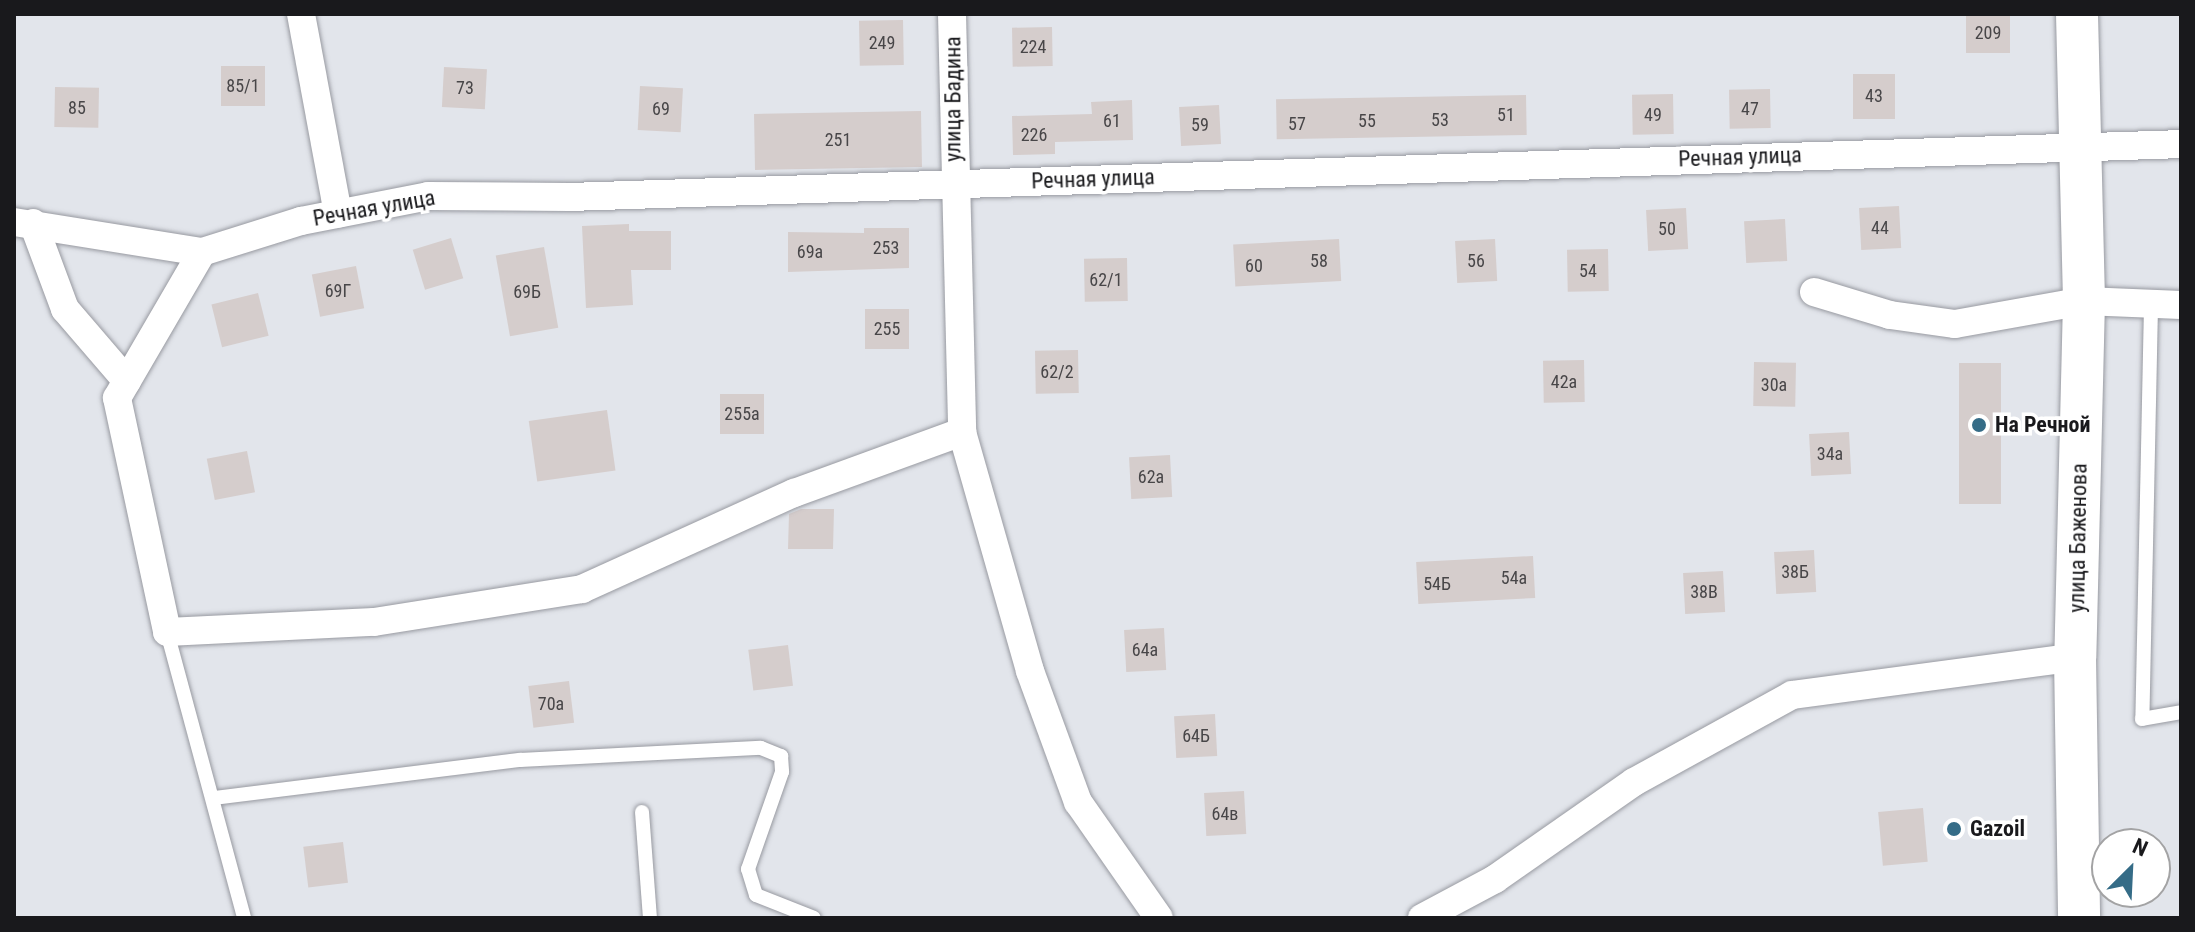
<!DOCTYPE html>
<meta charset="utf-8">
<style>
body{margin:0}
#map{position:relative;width:2195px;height:932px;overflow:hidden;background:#e2e5eb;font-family:"Roboto Condensed",sans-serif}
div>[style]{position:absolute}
.building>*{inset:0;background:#d5cdcc;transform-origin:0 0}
.roads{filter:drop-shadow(0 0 2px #989aa1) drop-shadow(0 0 2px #989aa1)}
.service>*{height:14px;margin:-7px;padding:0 7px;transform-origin:7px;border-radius:7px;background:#fff}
.minor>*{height:28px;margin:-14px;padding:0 14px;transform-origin:14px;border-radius:14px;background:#fff}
.secondary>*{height:42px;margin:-21px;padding:0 21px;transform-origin:21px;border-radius:21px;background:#fff}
.dots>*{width:22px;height:22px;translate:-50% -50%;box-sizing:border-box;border:4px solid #fff;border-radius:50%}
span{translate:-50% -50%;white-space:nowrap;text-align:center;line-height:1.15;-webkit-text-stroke:7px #fff;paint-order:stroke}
.number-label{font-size:18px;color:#484648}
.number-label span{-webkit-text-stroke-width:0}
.street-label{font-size:22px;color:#19191c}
.poi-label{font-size:22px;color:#19191c;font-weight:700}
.left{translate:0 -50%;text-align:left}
.frame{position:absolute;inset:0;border:16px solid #19191c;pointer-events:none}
.north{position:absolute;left:2091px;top:828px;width:80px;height:80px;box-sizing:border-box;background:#fff;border:2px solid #a3a3a4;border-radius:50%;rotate:24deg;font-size:22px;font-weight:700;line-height:32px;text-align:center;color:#19191c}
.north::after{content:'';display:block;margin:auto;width:28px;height:36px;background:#356c87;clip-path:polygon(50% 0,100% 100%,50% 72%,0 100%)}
</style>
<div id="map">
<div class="building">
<i style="left:1966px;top:14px;width:44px;height:39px"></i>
<i style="left:903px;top:20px;width:45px;height:44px;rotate:89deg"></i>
<i style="left:1052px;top:27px;width:39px;height:40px;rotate:89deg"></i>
<i style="left:221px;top:66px;width:44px;height:40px"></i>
<i style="left:444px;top:67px;width:43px;height:40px;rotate:3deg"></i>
<i style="left:1853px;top:74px;width:42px;height:45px"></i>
<i style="left:640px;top:86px;width:43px;height:44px;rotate:3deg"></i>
<i style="left:55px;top:87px;width:44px;height:40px;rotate:1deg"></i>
<i style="left:1770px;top:89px;width:39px;height:41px;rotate:89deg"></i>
<i style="left:1673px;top:94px;width:40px;height:41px;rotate:89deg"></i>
<i style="left:1526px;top:95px;width:40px;height:250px;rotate:89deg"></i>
<i style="clip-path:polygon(1132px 100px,1133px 140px,1055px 142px,1055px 154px,1013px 155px,1012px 116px,1092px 114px,1091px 102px)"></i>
<i style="left:1219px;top:105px;width:39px;height:40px;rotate:87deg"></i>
<i style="left:921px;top:111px;width:56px;height:167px;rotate:89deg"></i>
<i style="left:1899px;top:206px;width:42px;height:40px;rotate:87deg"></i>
<i style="left:1686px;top:208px;width:41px;height:40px;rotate:87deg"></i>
<i style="left:1785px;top:219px;width:42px;height:41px;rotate:87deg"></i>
<i style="clip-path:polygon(629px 224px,629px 231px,671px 231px,671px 270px,631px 270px,633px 305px,586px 308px,582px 226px)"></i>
<i style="clip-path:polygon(864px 228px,909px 228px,909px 268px,788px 272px,788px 232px,864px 233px)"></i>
<i style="left:451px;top:238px;width:42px;height:40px;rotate:73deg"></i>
<i style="left:1339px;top:239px;width:42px;height:106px;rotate:87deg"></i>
<i style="left:1495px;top:239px;width:42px;height:40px;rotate:87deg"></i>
<i style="left:544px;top:247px;width:82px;height:49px;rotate:80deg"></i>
<i style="left:1608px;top:249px;width:42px;height:41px;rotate:89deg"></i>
<i style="left:1127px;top:258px;width:43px;height:43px;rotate:89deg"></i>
<i style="left:356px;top:266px;width:43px;height:45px;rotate:79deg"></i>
<i style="left:258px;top:293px;width:44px;height:48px;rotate:76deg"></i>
<i style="left:865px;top:309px;width:44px;height:40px"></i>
<i style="left:1078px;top:350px;width:43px;height:43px;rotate:89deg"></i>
<i style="left:1584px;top:360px;width:42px;height:41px;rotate:89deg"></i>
<i style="left:1754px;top:362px;width:42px;height:44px;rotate:1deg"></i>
<i style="left:1959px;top:363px;width:42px;height:141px"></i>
<i style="left:720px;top:394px;width:44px;height:40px"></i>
<i style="left:607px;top:410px;width:61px;height:79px;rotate:82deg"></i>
<i style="left:1849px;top:432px;width:42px;height:40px;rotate:87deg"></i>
<i style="left:247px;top:451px;width:42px;height:41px;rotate:79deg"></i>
<i style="left:1170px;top:455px;width:42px;height:41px;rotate:87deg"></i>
<i style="clip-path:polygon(801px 509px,834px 509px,833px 549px,788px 549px,789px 514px)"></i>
<i style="left:1814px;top:550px;width:42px;height:40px;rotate:87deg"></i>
<i style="left:1533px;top:556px;width:42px;height:117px;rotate:87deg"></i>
<i style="left:1723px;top:571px;width:41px;height:40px;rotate:87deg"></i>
<i style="left:1164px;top:628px;width:42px;height:40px;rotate:87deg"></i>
<i style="left:788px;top:645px;width:41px;height:40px;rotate:83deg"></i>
<i style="left:569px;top:681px;width:42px;height:41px;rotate:83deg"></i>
<i style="left:1215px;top:714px;width:42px;height:41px;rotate:87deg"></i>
<i style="left:1244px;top:791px;width:43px;height:40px;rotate:87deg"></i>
<i style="left:1923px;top:808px;width:54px;height:45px;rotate:85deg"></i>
<i style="left:343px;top:842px;width:41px;height:40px;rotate:83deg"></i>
</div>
<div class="roads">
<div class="service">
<i style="left:2151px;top:306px;width:413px;rotate:91.2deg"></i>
<i style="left:2142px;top:719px;width:40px;rotate:-10deg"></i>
<i style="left:167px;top:632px;width:296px;rotate:74.9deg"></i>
<i style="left:214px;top:798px;width:308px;rotate:-7.1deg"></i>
<i style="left:520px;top:760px;width:241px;rotate:-2.9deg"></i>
<i style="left:761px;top:748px;width:22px;rotate:22deg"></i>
<i style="left:781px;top:756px;width:16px;rotate:86deg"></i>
<i style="left:782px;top:772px;width:103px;rotate:109.3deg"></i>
<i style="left:748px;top:869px;width:27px;rotate:73deg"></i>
<i style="left:756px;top:895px;width:62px;rotate:21.6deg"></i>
<i style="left:642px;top:812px;width:106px;rotate:85.7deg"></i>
</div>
<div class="minor">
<i style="left:301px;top:14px;width:203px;rotate:79.5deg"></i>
<i style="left:952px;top:14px;width:418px;rotate:88.6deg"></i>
<i style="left:962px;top:432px;width:248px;rotate:74.1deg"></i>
<i style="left:1030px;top:671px;width:140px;rotate:69.9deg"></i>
<i style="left:1078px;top:802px;width:141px;rotate:55.1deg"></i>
<i style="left:14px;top:222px;width:190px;rotate:9.1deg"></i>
<i style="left:202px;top:252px;width:104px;rotate:-17.4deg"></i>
<i style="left:301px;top:221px;width:129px;rotate:-11.1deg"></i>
<i style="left:428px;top:196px;width:141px;rotate:0.4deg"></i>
<i style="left:569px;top:197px;width:1613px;rotate:-1.88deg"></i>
<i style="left:33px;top:223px;width:92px;rotate:69.6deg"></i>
<i style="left:65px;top:309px;width:95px;rotate:49.3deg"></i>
<i style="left:202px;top:252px;width:169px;rotate:120.2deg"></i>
<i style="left:117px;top:398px;width:239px;rotate:77.9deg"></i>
<i style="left:167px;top:632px;width:207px;rotate:-2.8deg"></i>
<i style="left:374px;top:622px;width:211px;rotate:-9deg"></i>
<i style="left:582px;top:589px;width:233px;rotate:-24.4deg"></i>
<i style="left:794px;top:493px;width:179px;rotate:-20deg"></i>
<i style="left:1814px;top:292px;width:79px;rotate:16.8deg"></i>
<i style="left:1890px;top:315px;width:66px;rotate:7.9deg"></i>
<i style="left:1955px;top:324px;width:131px;rotate:-10.1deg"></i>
<i style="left:2084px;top:301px;width:97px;rotate:2.4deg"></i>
<i style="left:1422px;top:918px;width:83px;rotate:-28.1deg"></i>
<i style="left:1495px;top:879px;width:169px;rotate:-34.9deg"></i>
<i style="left:1634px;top:782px;width:180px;rotate:-28.8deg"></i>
<i style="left:1792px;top:695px;width:286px;rotate:-7.6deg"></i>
</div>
<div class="secondary">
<i style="left:2077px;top:14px;width:287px;rotate:88.6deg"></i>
<i style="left:2084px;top:301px;width:356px;rotate:91.4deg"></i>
<i style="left:2075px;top:657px;width:261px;rotate:89.1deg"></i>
</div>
</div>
<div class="dots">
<i style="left:1979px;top:425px;background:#356c87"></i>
<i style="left:1954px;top:829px;background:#356c87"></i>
</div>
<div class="number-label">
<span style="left:1988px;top:33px">209</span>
<span style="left:882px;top:43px">249</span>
<span style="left:1033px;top:47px">224</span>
<span style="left:243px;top:86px">85/1</span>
<span style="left:465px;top:88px">73</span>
<span style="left:1874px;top:96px">43</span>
<span style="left:77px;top:108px">85</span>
<span style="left:661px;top:109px">69</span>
<span style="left:1750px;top:109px">47</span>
<span style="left:1506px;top:115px">51</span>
<span style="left:1653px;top:115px">49</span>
<span style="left:1440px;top:120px">53</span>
<span style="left:1112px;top:121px">61</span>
<span style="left:1367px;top:121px">55</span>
<span style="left:1297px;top:124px">57</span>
<span style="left:1200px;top:125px">59</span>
<span style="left:1034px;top:135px">226</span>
<span style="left:838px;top:140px">251</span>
<span style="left:1880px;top:228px">44</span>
<span style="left:1667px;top:229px">50</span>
<span style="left:886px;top:248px">253</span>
<span style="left:810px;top:252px">69а</span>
<span style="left:1319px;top:261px">58</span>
<span style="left:1476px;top:261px">56</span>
<span style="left:1254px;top:266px">60</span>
<span style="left:1588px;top:271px">54</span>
<span style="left:1106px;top:280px">62/1</span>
<span style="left:338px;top:291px">69Г</span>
<span style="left:527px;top:292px">69Б</span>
<span style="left:887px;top:329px">255</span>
<span style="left:1057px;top:372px">62/2</span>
<span style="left:1564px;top:382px">42а</span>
<span style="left:1774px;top:385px">30а</span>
<span style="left:742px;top:414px">255а</span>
<span style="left:1830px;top:454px">34а</span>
<span style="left:1151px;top:477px">62а</span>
<span style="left:1795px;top:572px">38Б</span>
<span style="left:1514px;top:578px">54а</span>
<span style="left:1437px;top:584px">54Б</span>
<span style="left:1704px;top:592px">38В</span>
<span style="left:1145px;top:650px">64а</span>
<span style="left:551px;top:704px">70а</span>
<span style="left:1196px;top:736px">64Б</span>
<span style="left:1225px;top:814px">64в</span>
</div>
<div class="street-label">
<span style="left:953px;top:99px;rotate:-90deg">улица Бадина</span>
<span style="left:1740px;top:157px;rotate:-2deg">Речная улица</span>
<span style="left:1093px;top:179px;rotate:-2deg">Речная улица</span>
<span style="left:374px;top:208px;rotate:-10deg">Речная улица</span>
<span style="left:2078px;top:538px;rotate:-89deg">улица Баженова</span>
</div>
<div class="poi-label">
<span class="left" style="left:1995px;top:425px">На Речной</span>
<span class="left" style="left:1970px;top:829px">Gazoil</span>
</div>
<div class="frame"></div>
<div class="north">N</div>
</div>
